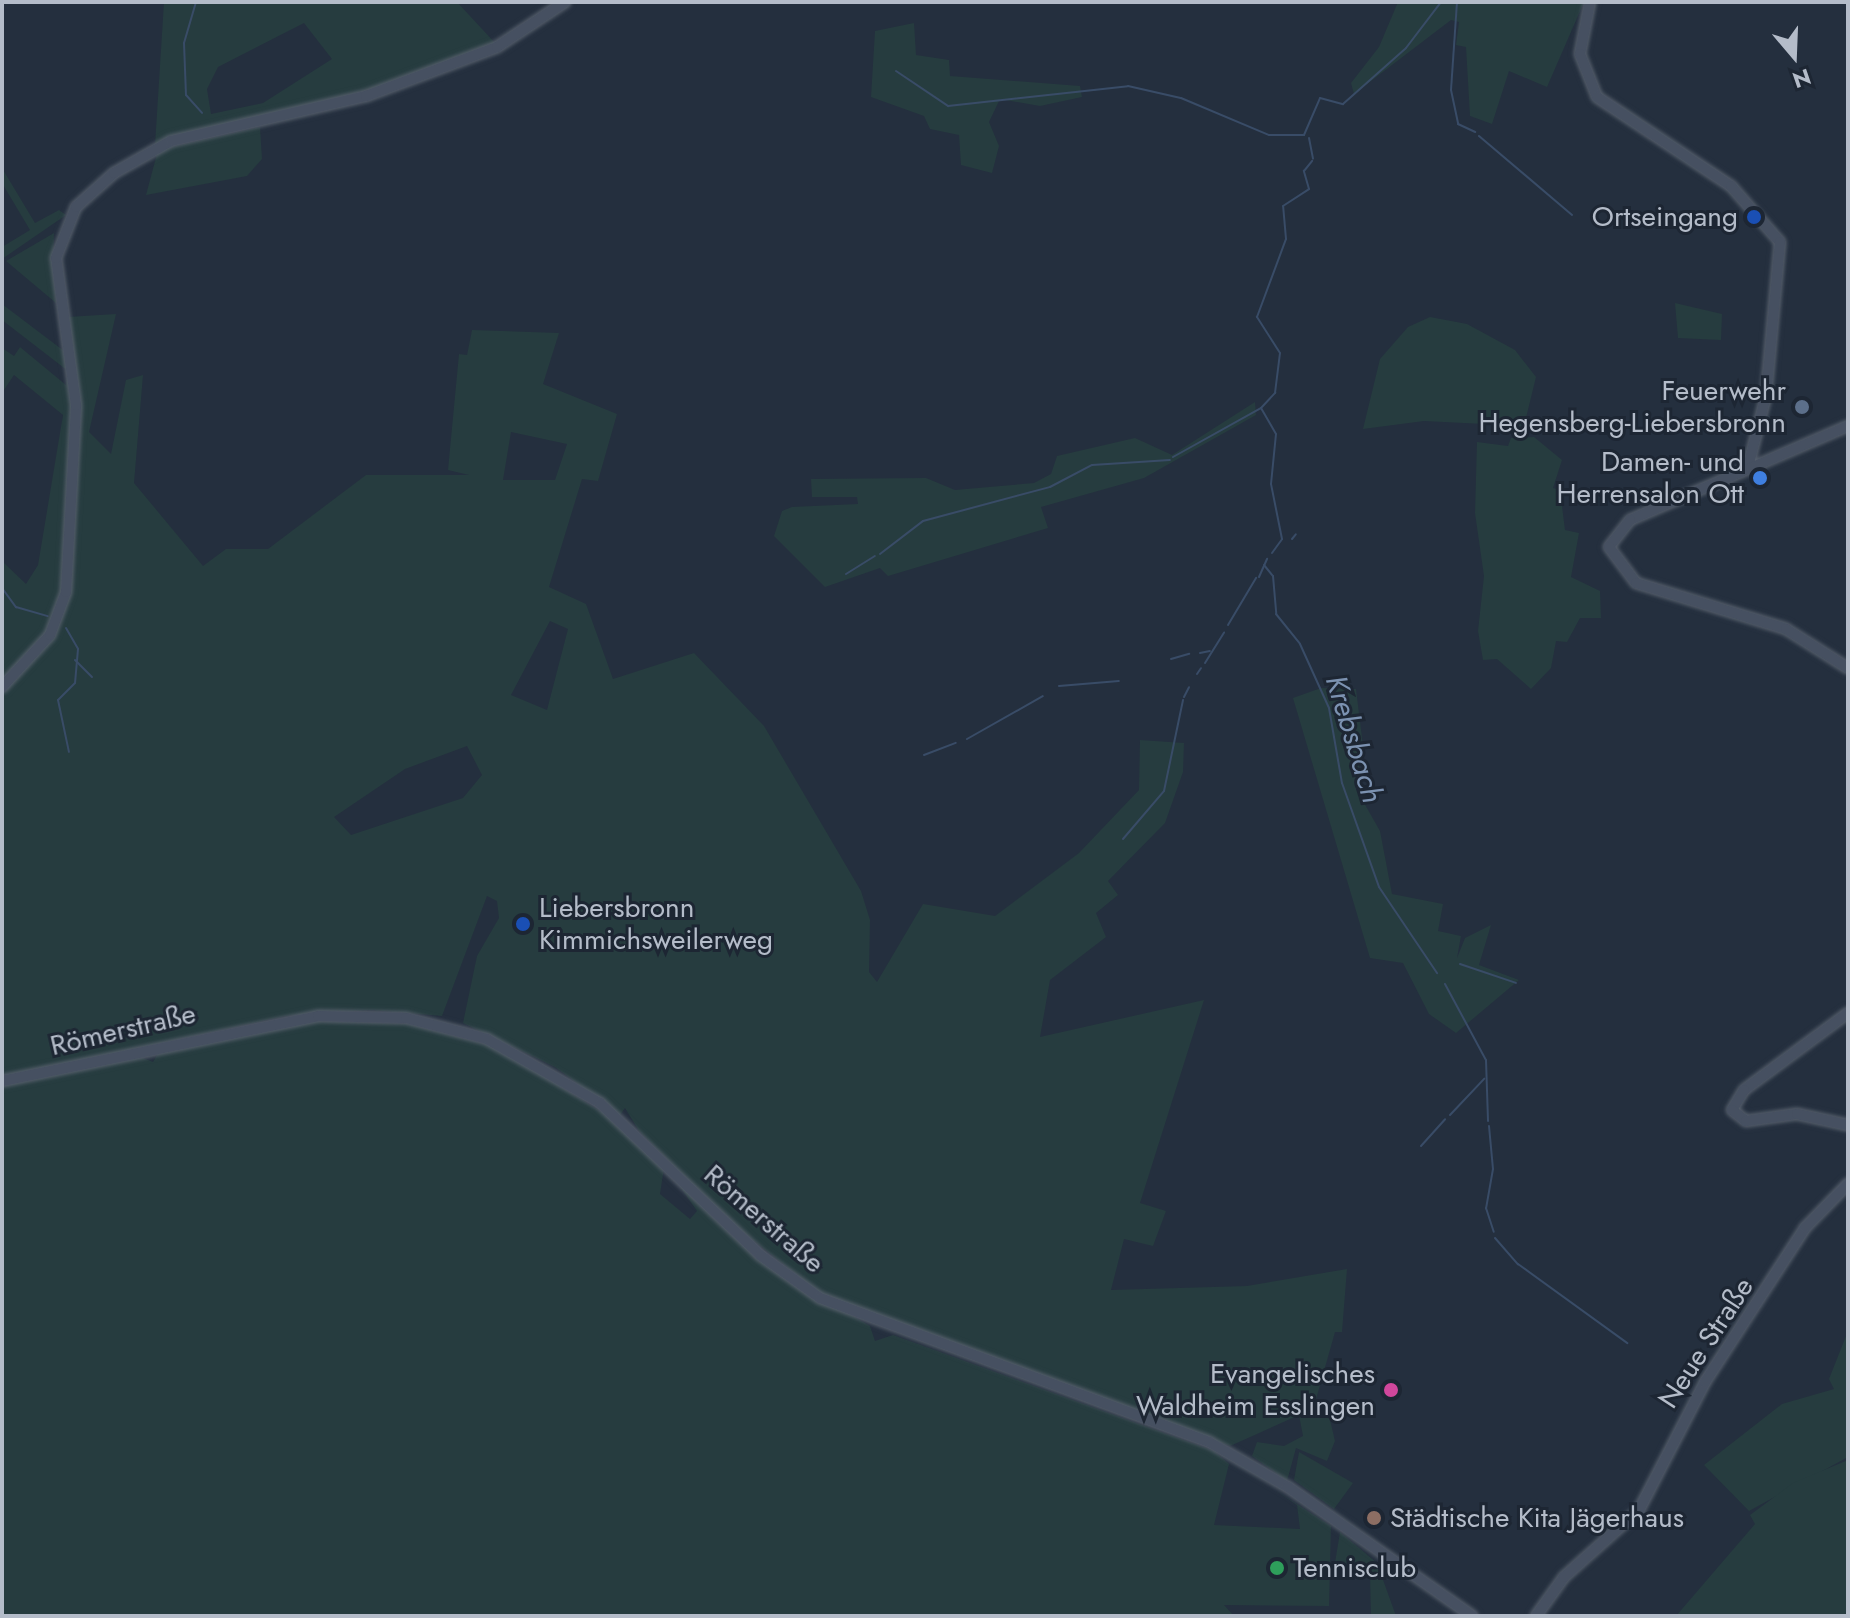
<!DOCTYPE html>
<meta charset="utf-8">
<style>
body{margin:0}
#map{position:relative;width:1850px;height:1618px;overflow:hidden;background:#242f3e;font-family:Jost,sans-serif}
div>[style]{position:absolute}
.green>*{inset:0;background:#263c3f}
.stream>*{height:2px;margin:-1px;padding:0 1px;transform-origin:1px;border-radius:1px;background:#394c67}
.roads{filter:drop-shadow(0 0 2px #565f6c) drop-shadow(0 0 2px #565f6c)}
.secondary>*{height:10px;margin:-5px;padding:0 5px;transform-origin:5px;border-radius:5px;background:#465061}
.dots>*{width:22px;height:22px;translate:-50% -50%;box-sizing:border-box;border:4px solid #1d2633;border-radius:50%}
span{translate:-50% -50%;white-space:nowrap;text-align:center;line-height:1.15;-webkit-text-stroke:6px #1d2633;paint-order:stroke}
.poi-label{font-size:28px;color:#b4bcc9}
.right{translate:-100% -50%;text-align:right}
.left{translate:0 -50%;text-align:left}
.street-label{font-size:28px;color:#b4bcc9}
.water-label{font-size:30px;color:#7c92b1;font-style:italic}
.frame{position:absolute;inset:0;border:4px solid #b4bcc9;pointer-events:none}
.north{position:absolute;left:1754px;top:16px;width:80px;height:80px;-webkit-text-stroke:6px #1d2633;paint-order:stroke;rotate:161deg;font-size:22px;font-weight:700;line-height:32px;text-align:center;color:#b4bcc9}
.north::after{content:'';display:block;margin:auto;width:28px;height:36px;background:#b4bcc9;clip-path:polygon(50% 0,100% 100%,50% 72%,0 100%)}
</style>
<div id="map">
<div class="green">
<i style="clip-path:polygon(evenodd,164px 2px,457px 2px,496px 44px,394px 83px,155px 145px,164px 2px,304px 23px,332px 59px,263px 103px,211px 114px,207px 89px,218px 67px,304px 23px)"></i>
<i style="clip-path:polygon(1398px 2px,1584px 2px,1547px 87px,1509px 71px,1492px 124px,1470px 116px,1466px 47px,1456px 45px,1459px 22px,1451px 20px,1354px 94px,1351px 83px,1379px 47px)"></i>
<i style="clip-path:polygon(914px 23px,916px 55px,949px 60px,950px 76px,1080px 86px,1082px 97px,1040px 106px,1000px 99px,989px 122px,999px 146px,992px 173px,961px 165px,959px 135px,930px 129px,924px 116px,871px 97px,875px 31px)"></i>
<i style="clip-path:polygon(260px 127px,262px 159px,247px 176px,146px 195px,158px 150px)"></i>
<i style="clip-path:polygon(2px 168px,35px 223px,59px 210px,66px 215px,2px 259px,2px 247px,30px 230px,2px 183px)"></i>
<i style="clip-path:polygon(54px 233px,53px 266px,56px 303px,6px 261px)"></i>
<i style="clip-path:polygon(1675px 303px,1722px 314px,1721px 340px,1678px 338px)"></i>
<i style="clip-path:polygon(2px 304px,68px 354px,73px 413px,64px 586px,50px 629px,2px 683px,2px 561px,26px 584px,38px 565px,63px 415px,14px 375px,2px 393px,2px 348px,14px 356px,20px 347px,66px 385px,68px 371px,2px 320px)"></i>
<i style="clip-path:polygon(evenodd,116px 314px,89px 432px,111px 454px,126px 380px,143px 375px,134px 483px,203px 566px,226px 549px,268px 549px,366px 475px,469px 475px,448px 470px,459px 354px,467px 355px,472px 330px,559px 333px,543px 384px,617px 414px,598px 481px,582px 479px,549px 587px,586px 604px,613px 679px,694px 653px,764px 726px,861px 891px,870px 920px,869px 972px,877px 982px,923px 904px,995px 916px,1079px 853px,1139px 790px,1140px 740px,1184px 743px,1183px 772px,1165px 823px,1108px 881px,1118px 895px,1096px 913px,1106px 937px,1050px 980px,1040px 1037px,1204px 1000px,1140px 1203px,1166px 1211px,1153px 1246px,1124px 1239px,1111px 1290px,1247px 1286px,1347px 1269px,1342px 1332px,1335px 1332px,1315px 1403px,1327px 1407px,1335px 1441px,1327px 1461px,1296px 1448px,1287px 1481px,1252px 1456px,1257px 1442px,1284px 1446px,1303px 1436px,1299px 1415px,1230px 1446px,820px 1293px,730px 1222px,639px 1131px,625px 1108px,620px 1115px,555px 1067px,463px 1023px,477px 956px,499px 918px,497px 901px,487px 896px,442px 1016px,371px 1010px,286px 1016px,2px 1077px,2px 691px,53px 636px,68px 595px,79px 393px,67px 317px,116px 314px,511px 432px,567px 444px,555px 480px,503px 480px,511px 432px,116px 314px,550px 621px,568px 629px,547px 710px,511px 695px,550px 621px,116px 314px,467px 746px,482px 775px,463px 798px,351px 835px,334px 817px,405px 769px,467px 746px)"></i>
<i style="clip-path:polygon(1430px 317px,1467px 324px,1515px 350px,1536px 377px,1524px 426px,1424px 421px,1363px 429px,1380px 359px,1408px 327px)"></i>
<i style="clip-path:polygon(1255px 402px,1256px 415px,1144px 478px,1041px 507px,1048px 528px,888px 576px,880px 568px,825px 587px,774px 536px,782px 511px,792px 507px,858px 504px,857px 497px,812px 497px,811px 479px,926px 478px,955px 490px,1034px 483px,1051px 474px,1057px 456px,1135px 438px,1172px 455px)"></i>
<i style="clip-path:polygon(1534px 437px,1562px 460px,1553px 488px,1560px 490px,1565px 530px,1579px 533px,1571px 577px,1600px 591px,1601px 618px,1580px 618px,1567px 642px,1556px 641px,1551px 668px,1531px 689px,1497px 659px,1483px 660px,1478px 631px,1484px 576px,1475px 513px,1477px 442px,1508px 446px,1511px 438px)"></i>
<i style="clip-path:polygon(1321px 688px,1356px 689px,1363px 746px,1355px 787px,1380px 831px,1392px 894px,1443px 904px,1438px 931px,1461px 936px,1457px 958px,1465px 938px,1491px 925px,1479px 965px,1519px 980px,1456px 1033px,1429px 1014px,1403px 963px,1370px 958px,1293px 698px)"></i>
<i style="clip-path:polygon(315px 1021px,408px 1024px,496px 1047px,613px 1119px,664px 1168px,660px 1194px,690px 1219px,697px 1211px,676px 1181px,769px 1267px,870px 1326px,875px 1341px,893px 1335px,1214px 1451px,1229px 1464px,1214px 1525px,1300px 1529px,1297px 1505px,1275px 1490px,1331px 1526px,1329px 1606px,1224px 1605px,1234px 1616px,2px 1616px,2px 1085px,138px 1056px,153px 1062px,159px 1052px)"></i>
<i style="clip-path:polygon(1848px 1331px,1848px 1457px,1749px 1511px,1704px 1465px,1782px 1404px,1834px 1389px,1829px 1379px)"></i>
<i style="clip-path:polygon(1299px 1452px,1353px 1483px,1334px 1509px,1294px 1480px)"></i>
<i style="clip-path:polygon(1848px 1460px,1848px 1616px,1676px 1616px,1755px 1524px,1750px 1515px,1793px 1483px)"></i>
<i style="clip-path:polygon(1340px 1532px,1377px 1563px,1396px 1616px,1371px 1616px,1370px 1575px,1334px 1569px)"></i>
</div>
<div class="stream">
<i style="left:196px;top:2px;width:43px;rotate:106.3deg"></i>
<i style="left:184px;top:43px;width:52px;rotate:87.8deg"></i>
<i style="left:186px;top:95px;width:24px;rotate:48deg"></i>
<i style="left:1457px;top:2px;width:88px;rotate:93.9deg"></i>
<i style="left:1451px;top:90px;width:35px;rotate:78deg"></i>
<i style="left:1458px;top:124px;width:19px;rotate:25deg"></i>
<i style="left:896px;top:71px;width:63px;rotate:33.9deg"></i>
<i style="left:948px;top:106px;width:181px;rotate:-6.3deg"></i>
<i style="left:1128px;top:86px;width:54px;rotate:12.8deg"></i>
<i style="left:1181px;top:98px;width:95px;rotate:22.8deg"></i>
<i style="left:1269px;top:135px;width:35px"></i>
<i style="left:1304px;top:135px;width:40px;rotate:-66.6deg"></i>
<i style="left:1320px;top:98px;width:24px;rotate:15deg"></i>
<i style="left:1343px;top:104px;width:84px;rotate:-41.6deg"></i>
<i style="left:1406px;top:48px;width:58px;rotate:-52.7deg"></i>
<i style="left:1479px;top:136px;width:122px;rotate:40.3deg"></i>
<i style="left:1309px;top:138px;width:21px;rotate:79deg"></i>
<i style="left:1173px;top:457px;width:101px;rotate:-29.1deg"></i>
<i style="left:1292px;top:539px;width:6px;rotate:-51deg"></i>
<i style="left:1272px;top:553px;width:17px;rotate:-54deg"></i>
<i style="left:1282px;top:539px;width:56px;rotate:-101.3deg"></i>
<i style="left:1271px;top:484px;width:50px;rotate:-84.3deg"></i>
<i style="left:1276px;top:434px;width:30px;rotate:-120deg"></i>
<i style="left:1261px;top:408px;width:21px;rotate:-47deg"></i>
<i style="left:1275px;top:393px;width:40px;rotate:-82.9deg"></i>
<i style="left:1280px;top:353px;width:43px;rotate:-122.6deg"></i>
<i style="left:1257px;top:317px;width:83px;rotate:-69.6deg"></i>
<i style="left:1286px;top:239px;width:33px;rotate:-95deg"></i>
<i style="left:1283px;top:206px;width:31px;rotate:-33deg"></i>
<i style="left:1309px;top:189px;width:19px;rotate:-106deg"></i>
<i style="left:1304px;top:171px;width:13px;rotate:-51deg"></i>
<i style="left:880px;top:554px;width:54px;rotate:-37.5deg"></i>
<i style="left:923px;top:521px;width:131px;rotate:-15deg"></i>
<i style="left:1050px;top:487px;width:47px;rotate:-27.6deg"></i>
<i style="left:1092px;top:465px;width:78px;rotate:-3.7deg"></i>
<i style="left:1264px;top:565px;width:14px;rotate:51deg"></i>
<i style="left:1273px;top:576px;width:38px;rotate:85deg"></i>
<i style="left:1276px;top:614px;width:38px;rotate:51deg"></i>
<i style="left:1300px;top:644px;width:70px;rotate:65.6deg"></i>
<i style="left:1329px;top:708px;width:76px;rotate:80.2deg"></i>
<i style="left:1342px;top:783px;width:110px;rotate:70.4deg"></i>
<i style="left:1379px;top:887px;width:104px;rotate:56deg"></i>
<i style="left:846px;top:574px;width:34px;rotate:-32deg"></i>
<i style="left:1259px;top:577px;width:20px;rotate:-66deg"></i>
<i style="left:2px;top:588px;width:24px;rotate:54deg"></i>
<i style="left:16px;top:607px;width:33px;rotate:16deg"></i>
<i style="left:1228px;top:625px;width:55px;rotate:-59.2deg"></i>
<i style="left:66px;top:628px;width:24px;rotate:60deg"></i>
<i style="left:78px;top:649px;width:34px;rotate:95deg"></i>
<i style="left:75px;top:683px;width:24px;rotate:135deg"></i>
<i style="left:58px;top:700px;width:53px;rotate:78.1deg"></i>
<i style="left:1200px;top:653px;width:10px;rotate:-11deg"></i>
<i style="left:1171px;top:659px;width:19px;rotate:-16deg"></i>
<i style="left:75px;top:660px;width:24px;rotate:45deg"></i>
<i style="left:1205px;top:663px;width:36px;rotate:-58deg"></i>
<i style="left:1197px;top:674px;width:7px;rotate:-56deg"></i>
<i style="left:1059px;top:686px;width:60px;rotate:-4.8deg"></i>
<i style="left:1184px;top:697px;width:11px;rotate:-63deg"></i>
<i style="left:967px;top:739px;width:87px;rotate:-29.5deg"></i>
<i style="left:924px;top:755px;width:34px;rotate:-21deg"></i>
<i style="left:1123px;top:839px;width:63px;rotate:-49.5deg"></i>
<i style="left:1164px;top:791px;width:93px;rotate:-78.2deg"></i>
<i style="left:1460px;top:964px;width:59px;rotate:18.7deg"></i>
<i style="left:1445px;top:984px;width:86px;rotate:61.7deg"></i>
<i style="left:1486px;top:1060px;width:61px;rotate:88.1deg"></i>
<i style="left:1450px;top:1115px;width:50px;rotate:-46.6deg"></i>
<i style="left:1489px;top:1126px;width:43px;rotate:84.7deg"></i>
<i style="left:1493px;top:1169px;width:40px;rotate:100deg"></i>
<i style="left:1486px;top:1208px;width:25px;rotate:72deg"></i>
<i style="left:1421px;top:1146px;width:36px;rotate:-48deg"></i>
<i style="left:1495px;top:1238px;width:35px;rotate:49deg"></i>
<i style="left:1518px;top:1264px;width:135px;rotate:35.9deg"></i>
</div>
<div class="roads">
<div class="secondary">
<i style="left:1590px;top:2px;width:53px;rotate:100.9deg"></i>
<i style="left:1580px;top:54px;width:46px;rotate:68.4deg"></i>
<i style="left:1597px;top:97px;width:161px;rotate:33.6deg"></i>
<i style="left:1731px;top:186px;width:74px;rotate:48.8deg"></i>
<i style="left:1780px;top:242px;width:155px;rotate:95.2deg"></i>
<i style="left:1766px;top:396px;width:73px;rotate:104.2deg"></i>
<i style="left:1848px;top:426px;width:237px;rotate:156.7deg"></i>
<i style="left:1630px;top:520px;width:34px;rotate:128deg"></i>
<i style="left:1609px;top:547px;width:45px;rotate:53.1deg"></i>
<i style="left:1636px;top:583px;width:157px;rotate:17deg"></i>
<i style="left:1786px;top:629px;width:73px;rotate:32.2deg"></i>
<i style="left:2px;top:687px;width:71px;rotate:-47.3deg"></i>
<i style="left:50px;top:635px;width:46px;rotate:-69.6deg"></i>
<i style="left:66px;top:592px;width:187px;rotate:-86.9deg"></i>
<i style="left:76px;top:405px;width:148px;rotate:-97.7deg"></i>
<i style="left:56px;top:258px;width:55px;rotate:-68.6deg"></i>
<i style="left:76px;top:207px;width:51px;rotate:-41.8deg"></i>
<i style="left:114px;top:173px;width:65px;rotate:-29.3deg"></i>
<i style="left:171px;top:141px;width:200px;rotate:-13deg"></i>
<i style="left:366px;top:96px;width:140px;rotate:-20.5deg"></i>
<i style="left:497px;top:47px;width:82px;rotate:-33.5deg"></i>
<i style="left:1848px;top:1013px;width:129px;rotate:143.5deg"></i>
<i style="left:1744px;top:1090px;width:23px;rotate:121deg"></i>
<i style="left:1732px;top:1110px;width:18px;rotate:38deg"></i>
<i style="left:1746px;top:1121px;width:51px;rotate:-7.8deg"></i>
<i style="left:1797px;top:1114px;width:52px;rotate:12.2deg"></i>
<i style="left:2px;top:1081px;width:323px;rotate:-11.6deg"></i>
<i style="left:318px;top:1016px;width:88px;rotate:1.3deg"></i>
<i style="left:406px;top:1018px;width:84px;rotate:14.5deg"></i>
<i style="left:487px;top:1039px;width:130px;rotate:29.5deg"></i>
<i style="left:600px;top:1103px;width:221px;rotate:43.5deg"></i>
<i style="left:760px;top:1255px;width:74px;rotate:35.6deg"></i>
<i style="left:820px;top:1298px;width:415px;rotate:20.3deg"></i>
<i style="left:1209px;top:1442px;width:91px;rotate:29.7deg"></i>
<i style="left:1288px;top:1487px;width:225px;rotate:35deg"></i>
<i style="left:1536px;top:1616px;width:48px;rotate:-54.3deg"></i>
<i style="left:1564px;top:1577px;width:101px;rotate:-41.8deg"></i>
<i style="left:1639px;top:1510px;width:144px;rotate:-62.7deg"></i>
<i style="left:1705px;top:1382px;width:184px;rotate:-57deg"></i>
<i style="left:1805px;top:1228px;width:62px;rotate:-45.7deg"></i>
</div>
</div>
<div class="dots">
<i style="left:1754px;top:217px;background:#1a4fb4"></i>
<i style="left:1802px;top:407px;background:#5c6f8a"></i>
<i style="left:1760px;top:478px;background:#3f7fe0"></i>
<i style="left:523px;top:924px;background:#1a4fb4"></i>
<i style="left:1391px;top:1390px;background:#d1479c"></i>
<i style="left:1374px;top:1518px;background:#8d6e63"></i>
<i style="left:1277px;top:1568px;background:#2e9e5b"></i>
</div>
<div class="poi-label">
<span class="right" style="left:1738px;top:217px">Ortseingang</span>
<span class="right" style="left:1786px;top:407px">Feuerwehr<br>Hegensberg-Liebersbronn</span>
<span class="right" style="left:1744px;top:478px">Damen- und<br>Herrensalon Ott</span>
<span class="left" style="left:539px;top:924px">Liebersbronn<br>Kimmichsweilerweg</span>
<span class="right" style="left:1375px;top:1390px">Evangelisches<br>Waldheim Esslingen</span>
<span class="left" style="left:1390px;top:1518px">Städtische Kita Jägerhaus</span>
<span class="left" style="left:1293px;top:1568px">Tennisclub</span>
</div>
<div class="street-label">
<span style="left:123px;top:1030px;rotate:-13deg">Römerstraße</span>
<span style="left:764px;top:1219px;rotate:41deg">Römerstraße</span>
<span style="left:1706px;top:1343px;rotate:-57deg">Neue Straße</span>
</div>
<div class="water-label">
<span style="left:1354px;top:739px;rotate:73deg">Krebsbach</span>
</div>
<div class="frame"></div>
<div class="north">N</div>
</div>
